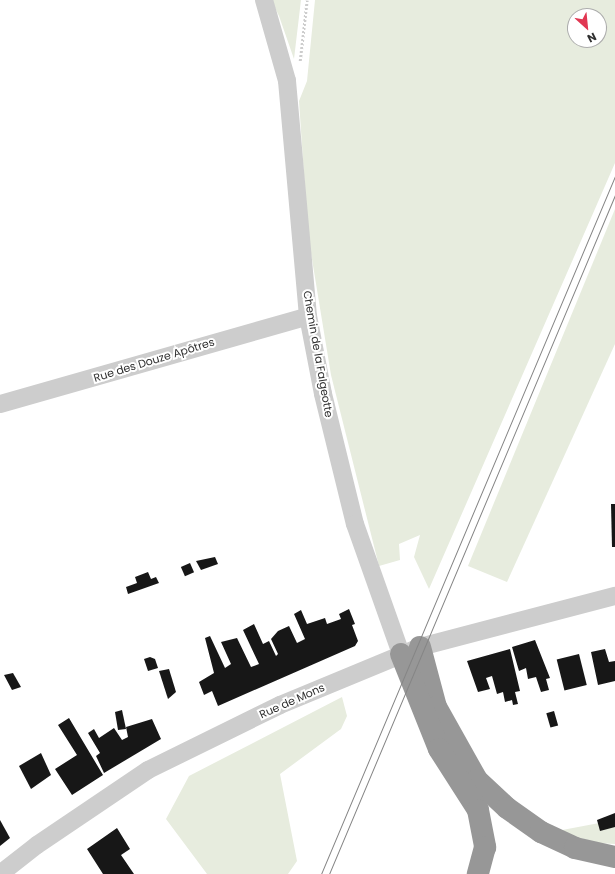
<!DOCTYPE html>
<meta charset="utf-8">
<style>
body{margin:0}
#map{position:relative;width:615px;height:874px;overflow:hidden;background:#fff;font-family:Poppins,sans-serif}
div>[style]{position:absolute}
.green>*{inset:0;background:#e7ecde}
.building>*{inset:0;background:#171717;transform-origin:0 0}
.path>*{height:2.5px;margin-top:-1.25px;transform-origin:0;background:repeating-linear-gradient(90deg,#cdcdcd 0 2px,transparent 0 4px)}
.street>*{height:18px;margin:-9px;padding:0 9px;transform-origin:9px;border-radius:9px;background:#cdcdcd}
.highway>*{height:22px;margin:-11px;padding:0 11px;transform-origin:11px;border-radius:11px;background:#979797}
.tram>*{height:1px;margin:-0.5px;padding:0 0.5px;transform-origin:0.5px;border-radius:0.5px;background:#858585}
span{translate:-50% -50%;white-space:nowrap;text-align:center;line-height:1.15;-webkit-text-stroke:4px #fff;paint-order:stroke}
.street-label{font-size:11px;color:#303030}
.north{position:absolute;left:567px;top:8px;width:40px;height:40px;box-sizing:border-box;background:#fff;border:1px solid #acacac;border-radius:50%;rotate:153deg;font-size:11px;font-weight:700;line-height:16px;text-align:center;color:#303030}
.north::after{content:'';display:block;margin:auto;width:14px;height:18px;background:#e13752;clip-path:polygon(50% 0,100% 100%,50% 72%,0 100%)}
</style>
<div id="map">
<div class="green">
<i style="clip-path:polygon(271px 0,301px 0,294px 59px,279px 16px)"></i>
<i style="clip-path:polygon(evenodd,315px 0,615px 0,615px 163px,429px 589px,414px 557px,420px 535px,399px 544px,400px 560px,379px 566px,331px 375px,308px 235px,299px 101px,307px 81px,315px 0,575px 16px,599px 16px,599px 40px,575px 40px,575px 16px)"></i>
<i style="clip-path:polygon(615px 209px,615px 344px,507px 582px,468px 566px)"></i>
<i style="clip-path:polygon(342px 697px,347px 716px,341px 729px,280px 774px,297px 861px,288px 874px,207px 874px,166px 819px,189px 776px)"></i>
<i style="clip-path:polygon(615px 820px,615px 844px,597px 843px,557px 831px)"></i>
</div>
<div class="building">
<i style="clip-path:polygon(611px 504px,615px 504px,615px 547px,612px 547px)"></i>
<i style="clip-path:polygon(215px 557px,218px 564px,201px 570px,196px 561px)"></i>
<i style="left:190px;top:563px;width:10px;height:10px;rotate:66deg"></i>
<i style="clip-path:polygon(148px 572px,151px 579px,156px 577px,159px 583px,128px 594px,126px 587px,137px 583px,135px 577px)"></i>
<i style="clip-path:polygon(349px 609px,355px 624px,352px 625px,358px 641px,355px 646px,218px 706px,212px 691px,204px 695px,199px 682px,214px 673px,205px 638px,210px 636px,225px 668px,231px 664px,221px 642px,237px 638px,251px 667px,259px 664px,243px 630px,254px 624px,263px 644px,269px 641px,276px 656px,278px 654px,271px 639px,278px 631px,289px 626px,297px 643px,305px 639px,294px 614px,301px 610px,307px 624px,325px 618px,327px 624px,341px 619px,339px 614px)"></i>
<i style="clip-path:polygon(535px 640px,550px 678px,546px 679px,549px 690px,541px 692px,536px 677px,528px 679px,526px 668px,519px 671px,512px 647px)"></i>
<i style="clip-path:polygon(510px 649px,520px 691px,515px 692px,518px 704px,513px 705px,512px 700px,505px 702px,503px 692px,497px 694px,492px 676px,486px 678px,490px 689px,478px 692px,467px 661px)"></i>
<i style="clip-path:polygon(605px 649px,609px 662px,615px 661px,615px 681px,598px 685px,591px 652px)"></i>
<i style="left:579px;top:654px;width:32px;height:23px;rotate:76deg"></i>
<i style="clip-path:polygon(150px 657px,155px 659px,158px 668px,148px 671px,144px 659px)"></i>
<i style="clip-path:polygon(169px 669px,176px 692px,168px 699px,159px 671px)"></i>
<i style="clip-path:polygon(13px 673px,21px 687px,12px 690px,4px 675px)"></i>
<i style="clip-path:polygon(122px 710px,126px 729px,118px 730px,115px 712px)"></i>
<i style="left:554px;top:711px;width:15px;height:8px;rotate:74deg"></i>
<i style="clip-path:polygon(69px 718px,103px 775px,72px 795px,55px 769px,77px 755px,58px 725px)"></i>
<i style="clip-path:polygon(152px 719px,161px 739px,104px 773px,96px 756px,100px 753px,88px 733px,94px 729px,99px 738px,114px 728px,122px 740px,128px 737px,126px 727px)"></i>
<i style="clip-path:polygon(41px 753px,51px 775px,31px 789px,19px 766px)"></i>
<i style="clip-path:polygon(615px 813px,615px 827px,600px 831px,597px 820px)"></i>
<i style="clip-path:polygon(0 820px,10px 838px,0 846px)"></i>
<i style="clip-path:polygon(117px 828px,130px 849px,121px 855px,134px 874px,103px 874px,87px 849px)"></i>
</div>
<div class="path">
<i style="left:300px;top:61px;width:61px;rotate:-83.5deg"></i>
</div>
<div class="street">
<i style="left:264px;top:0;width:84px;rotate:74.1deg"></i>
<i style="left:287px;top:81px;width:236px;rotate:84.9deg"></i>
<i style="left:308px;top:316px;width:79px;rotate:79.1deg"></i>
<i style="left:323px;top:394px;width:134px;rotate:76.2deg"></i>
<i style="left:355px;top:524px;width:138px;rotate:70.5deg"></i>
<i style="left:0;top:404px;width:320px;rotate:-15.9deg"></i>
<i style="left:0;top:874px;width:47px;rotate:-38.1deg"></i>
<i style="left:37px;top:845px;width:134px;rotate:-34deg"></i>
<i style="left:148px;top:770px;width:147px;rotate:-26.2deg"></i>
<i style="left:280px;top:705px;width:152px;rotate:-22.5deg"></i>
<i style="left:420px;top:647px;width:202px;rotate:-14.7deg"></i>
</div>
<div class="highway">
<i style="left:420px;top:647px;width:62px;rotate:75.1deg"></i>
<i style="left:436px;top:707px;width:84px;rotate:60.7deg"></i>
<i style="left:477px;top:780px;width:41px;rotate:43deg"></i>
<i style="left:507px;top:808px;width:42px;rotate:35.2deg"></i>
<i style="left:541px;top:832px;width:38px;rotate:25deg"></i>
<i style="left:575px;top:848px;width:41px;rotate:12.7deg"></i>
<i style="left:401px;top:654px;width:102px;rotate:68.2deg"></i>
<i style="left:439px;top:749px;width:72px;rotate:57.4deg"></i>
<i style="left:478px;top:810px;width:38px;rotate:79deg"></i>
<i style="left:485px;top:847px;width:28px;rotate:105deg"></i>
</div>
<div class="tram">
<i style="left:321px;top:874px;width:757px;rotate:-67.16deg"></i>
<i style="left:329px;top:874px;width:737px;rotate:-67.16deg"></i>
</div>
<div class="street-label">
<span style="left:318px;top:354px;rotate:80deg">Chemin de la Falgeotte</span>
<span style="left:154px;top:360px;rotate:-17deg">Rue des Douze Apôtres</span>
<span style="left:292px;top:701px;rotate:-24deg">Rue de Mons</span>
</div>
<div class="north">N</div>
</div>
